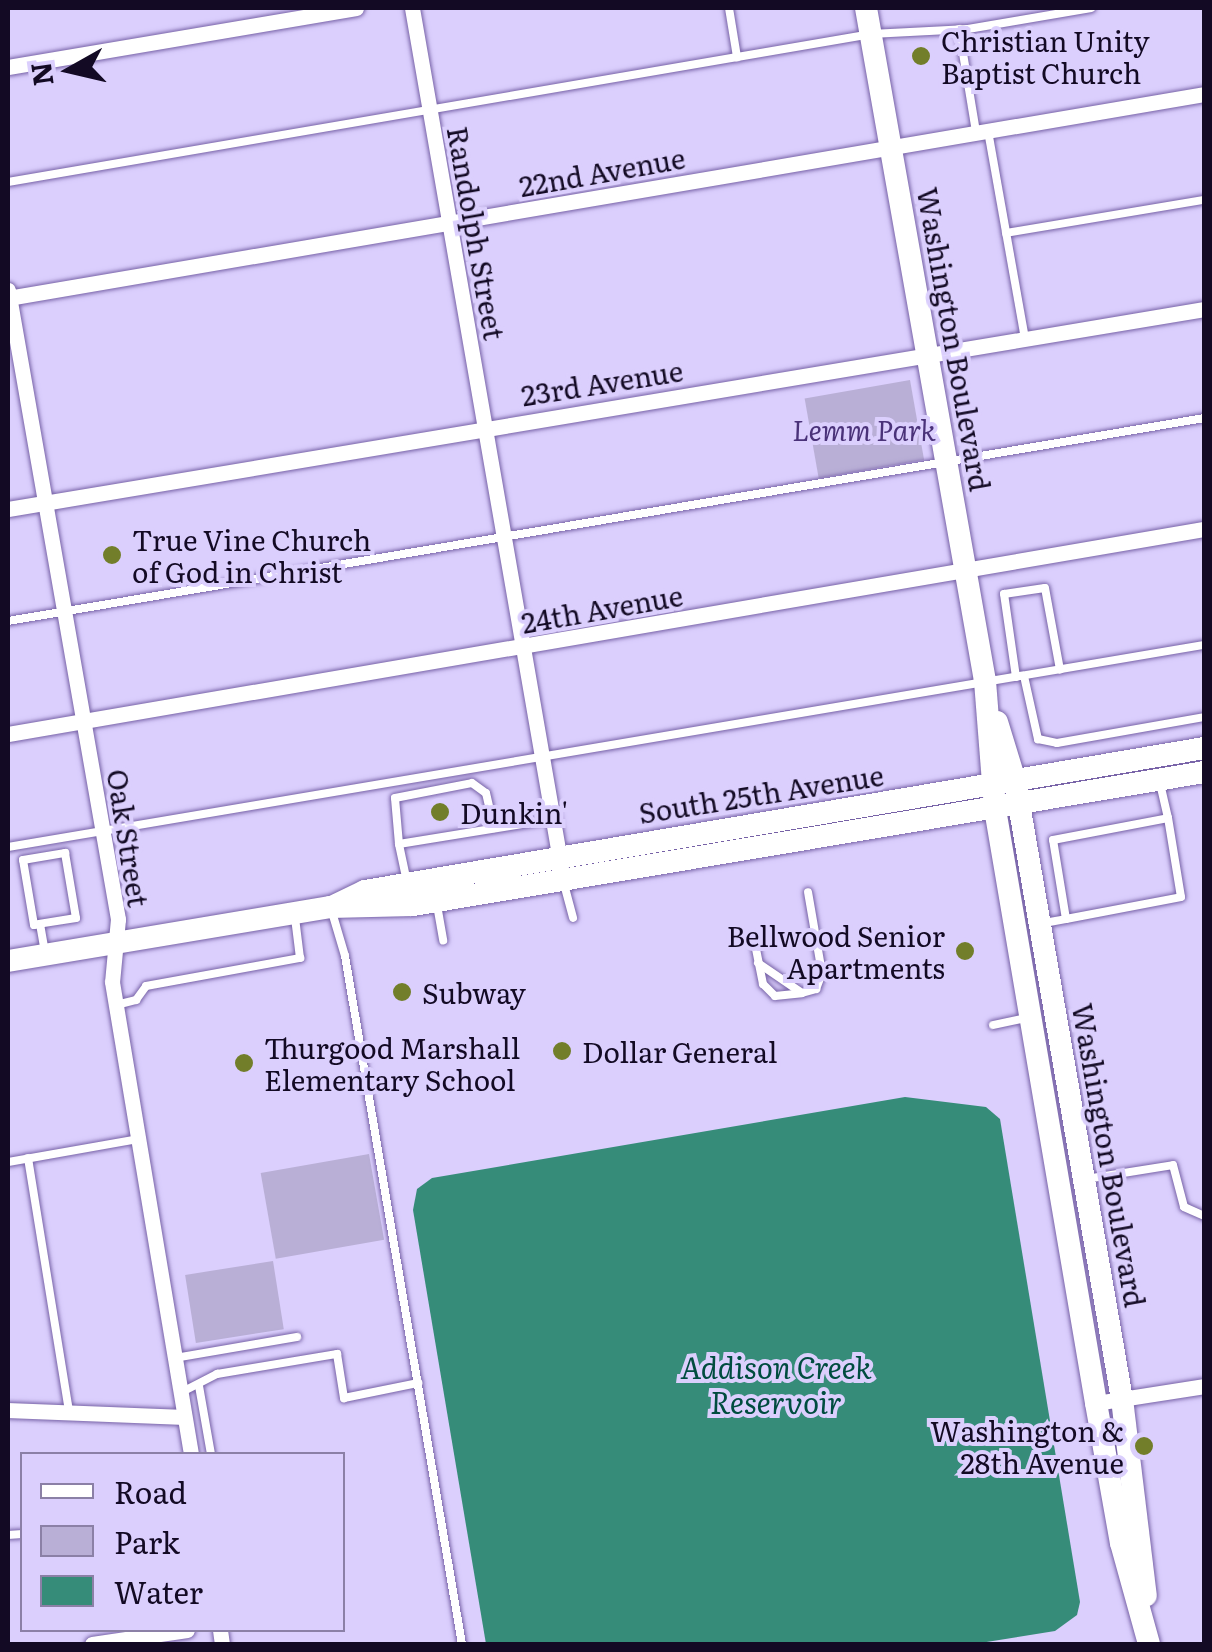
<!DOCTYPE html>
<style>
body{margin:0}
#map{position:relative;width:1212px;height:1652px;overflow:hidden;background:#dbcffd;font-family:Literata,serif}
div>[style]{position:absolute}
.green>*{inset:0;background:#b9afd6;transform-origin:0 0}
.water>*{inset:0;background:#368c79}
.roads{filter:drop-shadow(0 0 2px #7762a7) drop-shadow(0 0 2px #7762a7)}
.lane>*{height:8px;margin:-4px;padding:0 4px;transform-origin:4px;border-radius:4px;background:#fff}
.street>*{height:15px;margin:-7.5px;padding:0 7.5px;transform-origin:7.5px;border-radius:7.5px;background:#fff}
.secondary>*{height:22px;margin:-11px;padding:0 11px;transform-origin:11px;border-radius:11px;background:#fff}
.dots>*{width:28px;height:28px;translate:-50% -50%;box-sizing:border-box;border:5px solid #dbcffd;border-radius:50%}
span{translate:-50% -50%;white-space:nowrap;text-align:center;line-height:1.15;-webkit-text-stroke:8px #dbcffd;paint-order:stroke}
.poi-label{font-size:28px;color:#130a24}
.left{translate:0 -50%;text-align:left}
.right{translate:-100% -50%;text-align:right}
.street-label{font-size:28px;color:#130a24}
.park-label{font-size:28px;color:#4a3279;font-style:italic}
.water-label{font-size:30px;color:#004c3f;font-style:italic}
.frame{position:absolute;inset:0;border:10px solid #130a24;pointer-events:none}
.legend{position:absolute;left:20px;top:1452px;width:325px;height:180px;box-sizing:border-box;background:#dbcffd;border:2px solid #8b80a6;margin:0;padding:12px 18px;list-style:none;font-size:30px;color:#130a24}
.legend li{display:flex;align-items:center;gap:20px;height:50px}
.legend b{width:50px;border:2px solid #8b80a6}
.north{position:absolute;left:20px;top:20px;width:100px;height:100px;-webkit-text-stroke:8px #dbcffd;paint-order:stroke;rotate:262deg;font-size:28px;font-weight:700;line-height:40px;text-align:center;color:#130a24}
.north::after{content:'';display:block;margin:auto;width:35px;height:45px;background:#130a24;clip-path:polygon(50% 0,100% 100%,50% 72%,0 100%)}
</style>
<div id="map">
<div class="green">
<i style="left:910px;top:380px;width:81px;height:107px;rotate:80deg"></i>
<i style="left:369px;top:1154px;width:87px;height:110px;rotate:80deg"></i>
<i style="left:273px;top:1261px;width:69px;height:89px;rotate:81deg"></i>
</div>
<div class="water">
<i style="clip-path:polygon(905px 1097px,986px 1107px,1000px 1119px,1080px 1602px,1077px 1615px,1055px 1631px,974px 1644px,486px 1644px,413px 1210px,417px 1189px,432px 1178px)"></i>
</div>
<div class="roads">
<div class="lane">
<i style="left:729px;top:8px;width:50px;rotate:80.7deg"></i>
<i style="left:959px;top:29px;width:104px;rotate:80.6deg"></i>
<i style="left:988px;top:131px;width:210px;rotate:79.9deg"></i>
<i style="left:8px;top:182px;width:876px;rotate:-9.73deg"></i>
<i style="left:871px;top:34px;width:97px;rotate:-3deg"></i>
<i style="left:968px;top:29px;width:125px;rotate:-9.7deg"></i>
<i style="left:1006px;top:233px;width:201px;rotate:-9.5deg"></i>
<i style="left:8px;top:621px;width:1213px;rotate:-9.63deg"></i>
<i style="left:1024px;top:676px;width:65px;rotate:77.5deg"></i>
<i style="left:1038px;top:739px;width:19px;rotate:12deg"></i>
<i style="left:1057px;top:743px;width:149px;rotate:-10deg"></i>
<i style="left:1016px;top:677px;width:84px;rotate:-98.2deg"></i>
<i style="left:1004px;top:594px;width:41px;rotate:-8.3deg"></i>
<i style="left:1045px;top:588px;width:83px;rotate:79.6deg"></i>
<i style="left:399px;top:844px;width:46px;rotate:-95deg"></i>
<i style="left:395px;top:798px;width:78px;rotate:-11deg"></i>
<i style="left:472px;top:783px;width:17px;rotate:36deg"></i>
<i style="left:486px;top:793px;width:36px;rotate:77deg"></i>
<i style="left:8px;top:847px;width:1213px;rotate:-9.59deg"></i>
<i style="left:407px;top:882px;width:39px;rotate:-102deg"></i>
<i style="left:399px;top:844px;width:156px;rotate:-9.2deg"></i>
<i style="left:564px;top:884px;width:35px;rotate:75deg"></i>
<i style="left:437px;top:905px;width:36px;rotate:80deg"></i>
<i style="left:332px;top:912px;width:46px;rotate:73.5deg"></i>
<i style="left:345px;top:956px;width:698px;rotate:80.35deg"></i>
<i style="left:1066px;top:919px;width:117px;rotate:-10.8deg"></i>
<i style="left:1181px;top:897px;width:80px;rotate:-99.3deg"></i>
<i style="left:1044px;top:923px;width:22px;rotate:-10deg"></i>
<i style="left:1066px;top:919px;width:80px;rotate:-99.3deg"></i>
<i style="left:1053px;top:840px;width:117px;rotate:-10.8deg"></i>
<i style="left:1168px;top:818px;width:37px;rotate:-103deg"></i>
<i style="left:40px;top:924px;width:6px;rotate:171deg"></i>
<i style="left:34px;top:925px;width:66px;rotate:-99.6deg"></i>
<i style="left:23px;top:860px;width:43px;rotate:-9.5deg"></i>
<i style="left:65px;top:853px;width:66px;rotate:80.4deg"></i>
<i style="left:76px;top:918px;width:36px;rotate:171deg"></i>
<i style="left:40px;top:924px;width:27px;rotate:80deg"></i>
<i style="left:755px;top:944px;width:41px;rotate:78.7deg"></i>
<i style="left:763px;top:984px;width:17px;rotate:45deg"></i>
<i style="left:775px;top:996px;width:27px;rotate:-6deg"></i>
<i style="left:758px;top:963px;width:53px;rotate:34.3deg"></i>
<i style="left:802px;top:993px;width:15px;rotate:-16deg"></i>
<i style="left:816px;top:989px;width:17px;rotate:-69deg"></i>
<i style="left:822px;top:973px;width:82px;rotate:-99.8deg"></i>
<i style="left:116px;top:1005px;width:21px;rotate:-14deg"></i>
<i style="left:136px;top:1000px;width:17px;rotate:-54deg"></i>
<i style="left:146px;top:986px;width:157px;rotate:-10.3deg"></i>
<i style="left:300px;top:958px;width:40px;rotate:-97.1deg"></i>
<i style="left:993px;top:1025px;width:34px;rotate:-12deg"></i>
<i style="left:28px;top:1158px;width:257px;rotate:80.8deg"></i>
<i style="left:8px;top:1162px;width:132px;rotate:-10deg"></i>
<i style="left:1086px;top:1179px;width:88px;rotate:-9.1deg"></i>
<i style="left:1173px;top:1165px;width:43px;rotate:75.3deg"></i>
<i style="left:1184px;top:1207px;width:22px;rotate:24deg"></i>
<i style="left:175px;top:1358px;width:124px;rotate:-9.8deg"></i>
<i style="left:199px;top:1386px;width:69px;rotate:80deg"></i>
<i style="left:180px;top:1393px;width:42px;rotate:-27.2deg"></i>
<i style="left:217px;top:1374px;width:122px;rotate:-9.5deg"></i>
<i style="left:337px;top:1354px;width:45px;rotate:81deg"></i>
<i style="left:344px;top:1398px;width:76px;rotate:-11.5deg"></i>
<i style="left:8px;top:1535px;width:14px;rotate:-4deg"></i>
</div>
<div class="street">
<i style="left:412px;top:8px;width:871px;rotate:80.15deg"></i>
<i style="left:8px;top:67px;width:353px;rotate:-9.6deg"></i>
<i style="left:8px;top:290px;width:639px;rotate:80.08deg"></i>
<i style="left:118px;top:919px;width:63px;rotate:95.4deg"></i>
<i style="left:112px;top:982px;width:479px;rotate:80.5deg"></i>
<i style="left:8px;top:298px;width:1213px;rotate:-9.68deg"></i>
<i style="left:8px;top:509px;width:1213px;rotate:-9.49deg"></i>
<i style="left:8px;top:734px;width:1213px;rotate:-9.73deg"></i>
<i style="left:1096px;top:1403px;width:109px;rotate:-8.9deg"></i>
<i style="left:8px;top:1410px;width:176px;rotate:2.3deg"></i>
<i style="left:220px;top:1630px;width:14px;rotate:82deg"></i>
<i style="left:92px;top:1644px;width:96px;rotate:-8.4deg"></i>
</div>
<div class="secondary">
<i style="left:866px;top:8px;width:683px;rotate:79.97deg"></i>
<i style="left:985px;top:681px;width:128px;rotate:85.5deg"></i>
<i style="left:995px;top:809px;width:603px;rotate:80.35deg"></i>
<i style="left:1096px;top:1403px;width:142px;rotate:79.9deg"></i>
<i style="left:1121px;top:1543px;width:105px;rotate:74.5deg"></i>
<i style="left:997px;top:722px;width:62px;rotate:73deg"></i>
<i style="left:1015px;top:781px;width:627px;rotate:80.18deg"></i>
<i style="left:1122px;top:1399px;width:198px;rotate:83.1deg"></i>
<i style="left:334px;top:906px;width:34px;rotate:-26deg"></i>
<i style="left:365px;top:891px;width:851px;rotate:-9.67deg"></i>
<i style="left:8px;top:961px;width:326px;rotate:-9.5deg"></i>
<i style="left:330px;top:907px;width:83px;rotate:-1.4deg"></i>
<i style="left:413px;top:905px;width:802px;rotate:-9.54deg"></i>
</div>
</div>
<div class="dots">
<i style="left:921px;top:56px;background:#727e2a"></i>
<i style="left:112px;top:555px;background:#727e2a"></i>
<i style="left:440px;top:812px;background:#727e2a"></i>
<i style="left:965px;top:951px;background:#727e2a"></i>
<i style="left:402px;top:992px;background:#727e2a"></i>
<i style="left:562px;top:1051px;background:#727e2a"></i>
<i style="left:244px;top:1063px;background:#727e2a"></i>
<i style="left:1144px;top:1446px;background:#727e2a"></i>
</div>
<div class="poi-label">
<span class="left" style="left:941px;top:56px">Christian Unity<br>Baptist Church</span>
<span class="left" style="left:132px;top:555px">True Vine Church<br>of God in Christ</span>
<span class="left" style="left:460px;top:812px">Dunkin'</span>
<span class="right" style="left:945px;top:951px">Bellwood Senior<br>Apartments</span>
<span class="left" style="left:422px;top:992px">Subway</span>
<span class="left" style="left:264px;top:1063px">Thurgood Marshall<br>Elementary School</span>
<span class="left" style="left:582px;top:1051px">Dollar General</span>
<span class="right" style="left:1124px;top:1446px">Washington &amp;<br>28th Avenue</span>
</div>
<div class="street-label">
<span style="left:602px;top:171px;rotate:-10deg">22nd Avenue</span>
<span style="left:477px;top:233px;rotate:80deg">Randolph Street</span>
<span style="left:955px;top:339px;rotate:80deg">Washington Boulevard</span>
<span style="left:602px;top:382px;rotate:-9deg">23rd Avenue</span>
<span style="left:602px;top:608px;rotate:-10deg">24th Avenue</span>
<span style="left:761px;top:793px;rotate:-9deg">South 25th Avenue</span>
<span style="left:129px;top:838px;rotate:81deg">Oak Street</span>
<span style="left:1110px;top:1155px;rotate:80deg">Washington Boulevard</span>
</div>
<div class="park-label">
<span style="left:864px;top:429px">Lemm Park</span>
</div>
<div class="water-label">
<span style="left:776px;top:1383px">Addison Creek<br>Reservoir</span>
</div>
<div class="frame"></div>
<ul class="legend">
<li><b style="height:12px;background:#fff"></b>Road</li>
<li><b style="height:28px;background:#b9afd6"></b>Park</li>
<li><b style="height:28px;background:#368c79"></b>Water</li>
</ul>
<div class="north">N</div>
</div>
